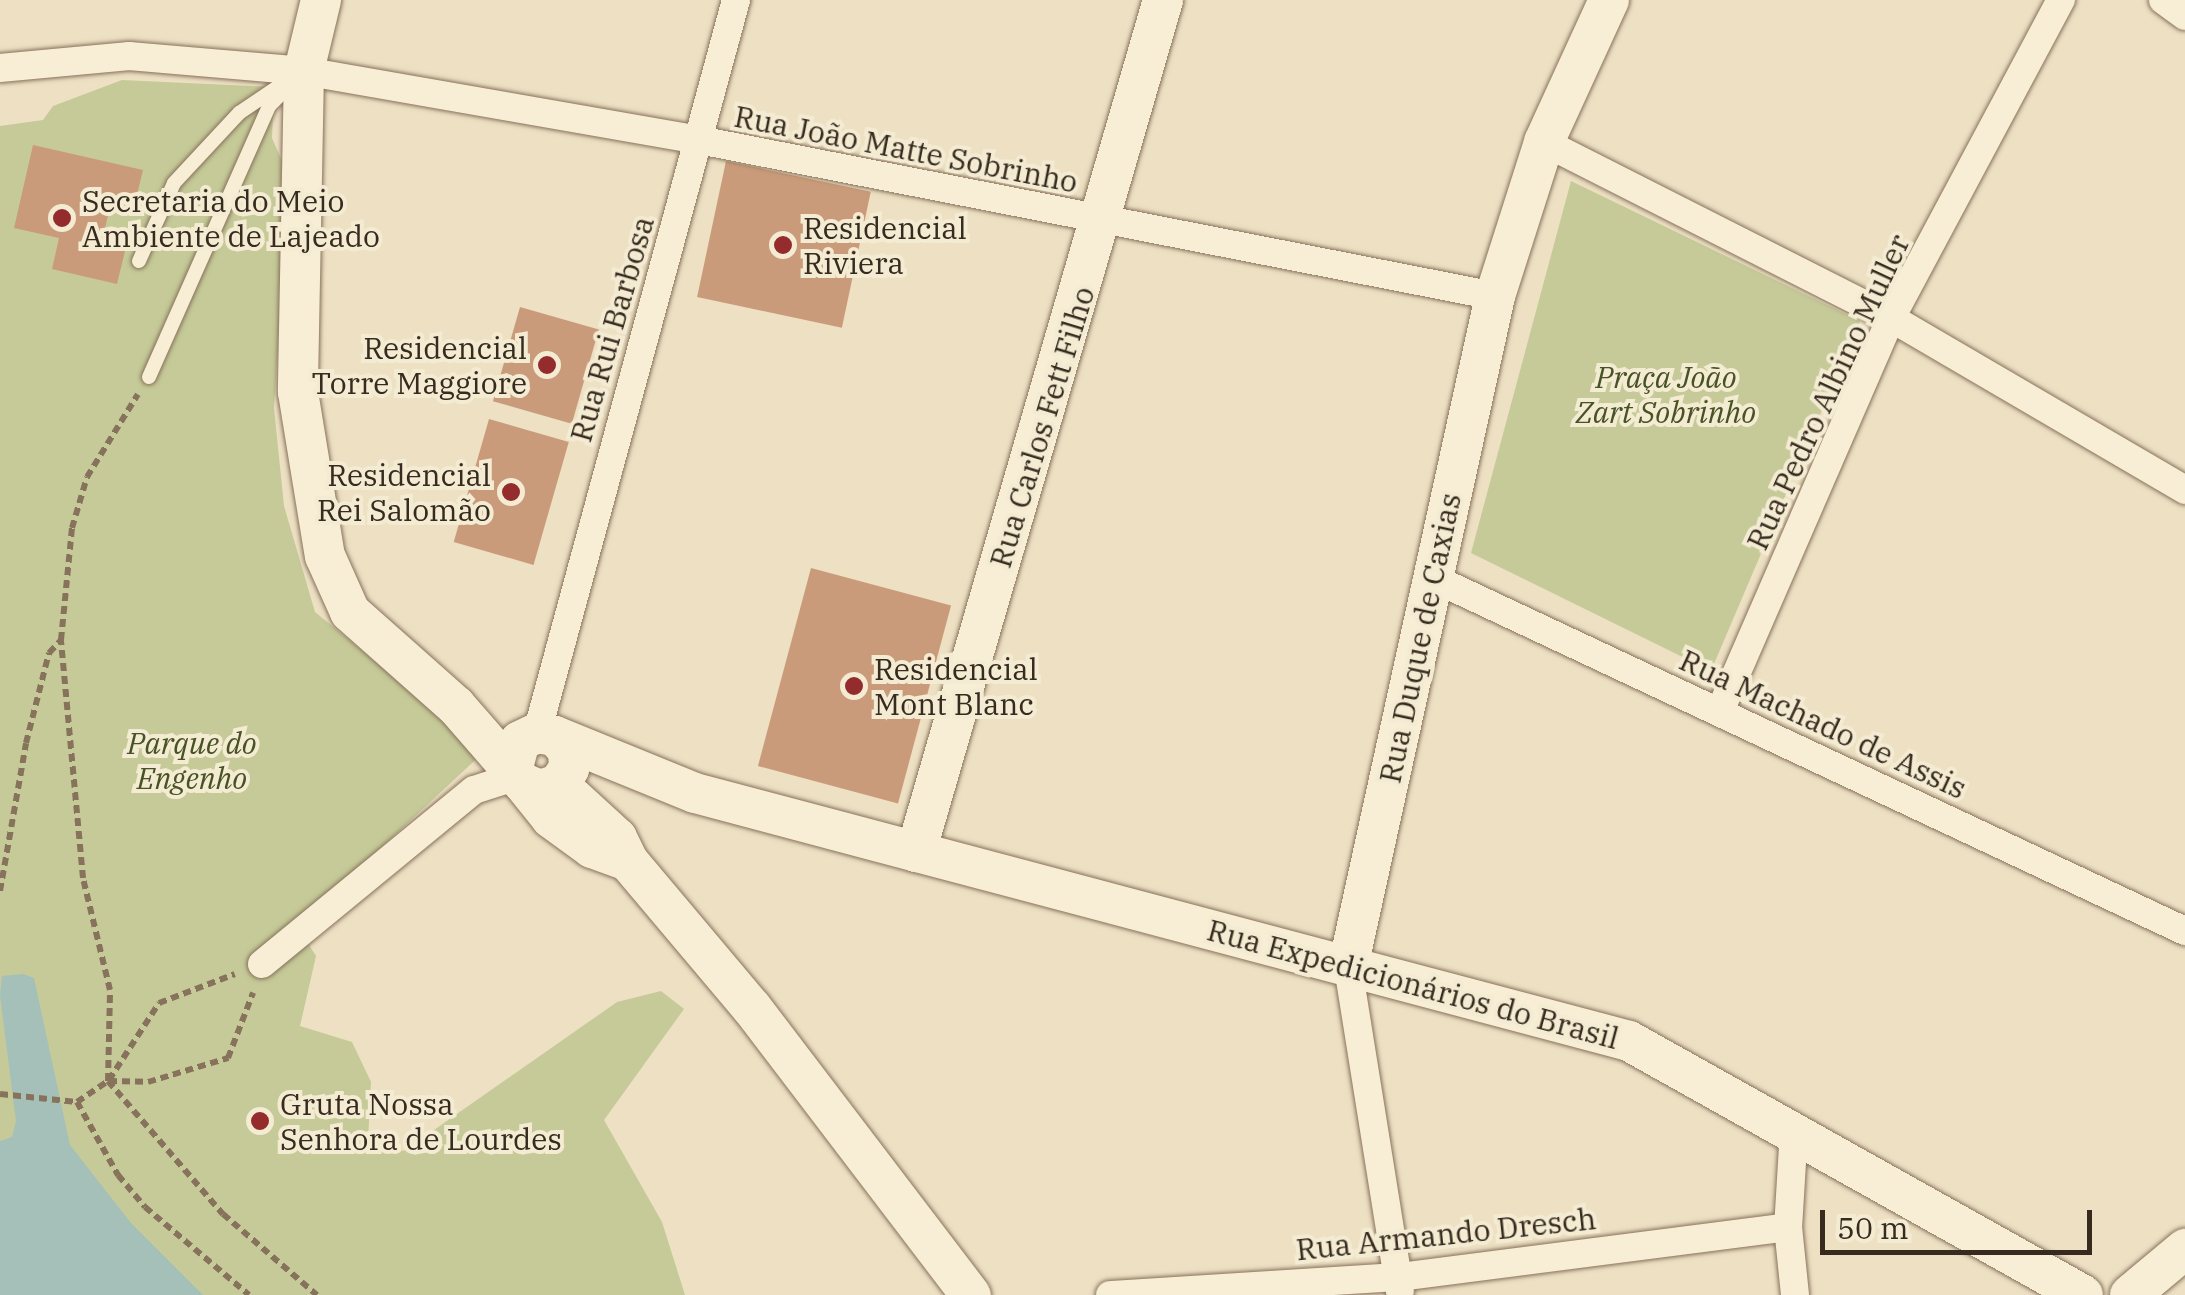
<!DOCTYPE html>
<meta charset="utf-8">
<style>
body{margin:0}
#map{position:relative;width:2185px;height:1295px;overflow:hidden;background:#ede0c3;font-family:"IBM Plex Serif",serif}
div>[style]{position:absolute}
.green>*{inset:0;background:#c5ca98}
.water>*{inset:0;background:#a5c0b8}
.building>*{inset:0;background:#ca9b7a;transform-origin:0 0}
.path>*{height:6px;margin-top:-3px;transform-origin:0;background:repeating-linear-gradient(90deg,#87725b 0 8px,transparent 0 13px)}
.roads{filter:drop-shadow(0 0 2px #87725b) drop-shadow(0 0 2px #87725b)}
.lane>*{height:14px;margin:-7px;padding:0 7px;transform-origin:7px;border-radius:7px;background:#f8eed6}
.street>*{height:28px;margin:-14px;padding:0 14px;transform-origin:14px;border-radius:14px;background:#f8eed6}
.secondary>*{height:40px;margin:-20px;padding:0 20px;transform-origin:20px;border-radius:20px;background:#f8eed6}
.dots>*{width:28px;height:28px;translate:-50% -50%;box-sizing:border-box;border:5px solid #f4ebd3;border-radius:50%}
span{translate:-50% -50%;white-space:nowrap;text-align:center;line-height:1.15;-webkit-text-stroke:8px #f4ebd3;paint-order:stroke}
.street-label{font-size:30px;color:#372a1e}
.poi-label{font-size:30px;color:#372a1e}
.left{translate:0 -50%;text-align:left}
.right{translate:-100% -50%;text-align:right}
.park-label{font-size:30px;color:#475325;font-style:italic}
.scale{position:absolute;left:1820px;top:1210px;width:272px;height:45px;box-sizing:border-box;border:5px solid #372a1e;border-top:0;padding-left:12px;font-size:30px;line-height:35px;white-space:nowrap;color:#372a1e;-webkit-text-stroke:8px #f4ebd3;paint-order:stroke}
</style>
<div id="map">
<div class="green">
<i style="clip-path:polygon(122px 80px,274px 87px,272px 138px,289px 177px,274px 408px,284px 506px,315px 612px,485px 751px,297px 926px,316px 956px,300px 1026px,352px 1042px,371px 1082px,368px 1141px,404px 1151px,617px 1002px,661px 991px,684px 1009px,604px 1120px,662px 1222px,685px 1295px,0 1295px,0 126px,43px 120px,53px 106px)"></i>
<i style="clip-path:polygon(1571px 181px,1860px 321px,1711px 671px,1471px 553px)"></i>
</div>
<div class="water">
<i style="clip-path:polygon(23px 974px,34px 978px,70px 1145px,131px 1223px,203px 1295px,0 1295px,0 1141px,12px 1137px,16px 1121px,0 995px,2px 976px)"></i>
</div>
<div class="building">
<i style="clip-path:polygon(33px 145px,143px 170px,134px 207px,111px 202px,103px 237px,127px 243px,117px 284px,52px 269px,59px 238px,14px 228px)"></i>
<i style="left:726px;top:161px;width:148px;height:139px;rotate:12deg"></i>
<i style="left:520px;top:307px;width:82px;height:98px;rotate:16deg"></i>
<i style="left:489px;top:419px;width:83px;height:128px;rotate:16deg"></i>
<i style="left:811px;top:568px;width:145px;height:205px;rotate:15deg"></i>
</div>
<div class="path">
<i style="left:0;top:891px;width:150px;rotate:-80deg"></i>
<i style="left:26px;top:743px;width:93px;rotate:-75.7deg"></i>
<i style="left:49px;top:653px;width:18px;rotate:-47deg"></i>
<i style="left:61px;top:640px;width:113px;rotate:-84.4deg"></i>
<i style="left:72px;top:528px;width:53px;rotate:-73.6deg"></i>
<i style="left:87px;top:477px;width:97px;rotate:-58.4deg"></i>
<i style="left:109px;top:1080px;width:92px;rotate:-57deg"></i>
<i style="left:159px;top:1003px;width:81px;rotate:-20.9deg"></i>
<i style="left:108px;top:1081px;width:176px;rotate:49.2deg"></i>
<i style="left:223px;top:1214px;width:124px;rotate:40.8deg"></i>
<i style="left:109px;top:1081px;width:39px;rotate:1deg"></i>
<i style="left:148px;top:1082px;width:84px;rotate:-16.7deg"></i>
<i style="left:228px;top:1058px;width:70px;rotate:-69deg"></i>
<i style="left:0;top:1094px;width:77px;rotate:5.9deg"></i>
<i style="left:77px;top:1102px;width:37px;rotate:-34deg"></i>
<i style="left:108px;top:1081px;width:91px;rotate:-88.7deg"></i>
<i style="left:110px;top:990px;width:115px;rotate:-103.6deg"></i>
<i style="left:83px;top:878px;width:239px;rotate:-95.3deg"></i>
<i style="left:77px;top:1102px;width:84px;rotate:60.7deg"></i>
<i style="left:118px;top:1175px;width:42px;rotate:49.8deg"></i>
<i style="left:145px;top:1207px;width:136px;rotate:40.2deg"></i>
</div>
<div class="roads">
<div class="lane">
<i style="left:139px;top:261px;width:85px;rotate:-65.8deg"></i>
<i style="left:174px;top:183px;width:96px;rotate:-47.1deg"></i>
<i style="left:239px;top:113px;width:63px;rotate:-33.9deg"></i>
<i style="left:149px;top:377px;width:296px;rotate:-66.1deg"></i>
<i style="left:269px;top:106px;width:38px;rotate:-45deg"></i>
</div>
<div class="street">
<i style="left:2163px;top:0;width:27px;rotate:36deg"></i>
<i style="left:0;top:68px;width:130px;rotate:-5.3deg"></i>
<i style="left:129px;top:56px;width:176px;rotate:4.9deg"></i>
<i style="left:304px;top:71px;width:401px;rotate:9.9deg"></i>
<i style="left:699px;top:140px;width:811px;rotate:11.09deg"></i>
<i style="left:1544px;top:142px;width:389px;rotate:26.9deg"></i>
<i style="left:1891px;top:318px;width:341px;rotate:30.3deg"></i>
<i style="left:1433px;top:578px;width:831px;rotate:25.15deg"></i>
<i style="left:1720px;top:711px;width:429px;rotate:-66.5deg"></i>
<i style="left:1891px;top:318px;width:361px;rotate:-61.9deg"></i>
<i style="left:537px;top:733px;width:760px;rotate:-74.81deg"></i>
<i style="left:262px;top:964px;width:274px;rotate:-39.4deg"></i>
<i style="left:474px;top:790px;width:45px;rotate:-18deg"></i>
<i style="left:1348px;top:967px;width:328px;rotate:80.9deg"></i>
<i style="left:1794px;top:1130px;width:97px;rotate:93.5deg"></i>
<i style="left:1788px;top:1227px;width:68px;rotate:84.1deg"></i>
<i style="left:1110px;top:1295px;width:290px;rotate:-3.6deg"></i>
<i style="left:1399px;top:1277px;width:392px;rotate:-7.3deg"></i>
</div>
<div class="secondary">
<i style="left:321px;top:0;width:73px;rotate:103.5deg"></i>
<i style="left:304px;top:71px;width:321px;rotate:91.1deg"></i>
<i style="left:298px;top:392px;width:166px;rotate:80.7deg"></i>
<i style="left:325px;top:556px;width:61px;rotate:65.9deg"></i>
<i style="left:350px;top:612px;width:142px;rotate:41.6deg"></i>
<i style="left:456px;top:706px;width:102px;rotate:49deg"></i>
<i style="left:523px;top:783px;width:18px;rotate:22deg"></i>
<i style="left:540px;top:790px;width:19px;rotate:-18deg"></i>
<i style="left:558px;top:784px;width:19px;rotate:-54deg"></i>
<i style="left:569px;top:769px;width:19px;rotate:-93deg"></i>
<i style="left:568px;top:750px;width:19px;rotate:-133deg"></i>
<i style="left:555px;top:736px;width:18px;rotate:-171deg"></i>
<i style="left:537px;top:733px;width:19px;rotate:155deg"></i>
<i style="left:520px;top:741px;width:28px;rotate:105deg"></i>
<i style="left:555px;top:736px;width:151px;rotate:22.2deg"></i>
<i style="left:695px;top:793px;width:966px;rotate:14.87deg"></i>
<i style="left:1629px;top:1041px;width:520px;rotate:29.23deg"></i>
<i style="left:523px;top:783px;width:45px;rotate:51.3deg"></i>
<i style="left:551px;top:818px;width:51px;rotate:36.2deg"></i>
<i style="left:592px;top:848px;width:38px;rotate:20deg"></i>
<i style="left:558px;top:784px;width:80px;rotate:42.5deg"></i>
<i style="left:617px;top:838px;width:25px;rotate:64deg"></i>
<i style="left:628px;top:861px;width:192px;rotate:49.9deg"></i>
<i style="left:752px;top:1008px;width:361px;rotate:52.7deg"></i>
<i style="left:916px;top:852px;width:887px;rotate:-73.83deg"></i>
<i style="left:1348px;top:967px;width:687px;rotate:-77.64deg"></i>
<i style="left:1495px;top:296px;width:162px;rotate:-72.3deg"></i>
<i style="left:1544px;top:142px;width:156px;rotate:-65.4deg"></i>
<i style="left:2130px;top:1295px;width:72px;rotate:-39.9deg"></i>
</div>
</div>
<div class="dots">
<i style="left:62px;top:218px;background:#942c2d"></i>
<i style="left:783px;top:245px;background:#942c2d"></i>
<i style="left:547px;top:365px;background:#942c2d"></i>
<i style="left:511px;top:492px;background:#942c2d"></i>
<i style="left:854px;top:686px;background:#942c2d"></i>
<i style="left:260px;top:1121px;background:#942c2d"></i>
</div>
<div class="street-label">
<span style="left:906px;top:149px;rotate:11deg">Rua João Matte Sobrinho</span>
<span style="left:612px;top:329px;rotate:-74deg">Rua Rui Barbosa</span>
<span style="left:1828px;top:392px;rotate:-65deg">Rua Pedro Albino Muller</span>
<span style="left:1042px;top:427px;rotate:-73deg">Rua Carlos Fett Filho</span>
<span style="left:1420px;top:638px;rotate:-78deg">Rua Duque de Caxias</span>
<span style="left:1823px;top:724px;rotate:25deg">Rua Machado de Assis</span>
<span style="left:1413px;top:984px;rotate:15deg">Rua Expedicionários do Brasil</span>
<span style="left:1446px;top:1234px;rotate:-6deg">Rua Armando Dresch</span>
</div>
<div class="poi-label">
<span class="left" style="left:82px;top:218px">Secretaria do Meio<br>Ambiente de Lajeado</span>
<span class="left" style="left:803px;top:245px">Residencial<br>Riviera</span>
<span class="right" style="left:527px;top:365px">Residencial<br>Torre Maggiore</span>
<span class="right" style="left:491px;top:492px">Residencial<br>Rei Salomão</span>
<span class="left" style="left:874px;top:686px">Residencial<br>Mont Blanc</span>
<span class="left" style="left:280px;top:1121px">Gruta Nossa<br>Senhora de Lourdes</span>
</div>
<div class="park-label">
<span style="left:1666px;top:394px">Praça João<br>Zart Sobrinho</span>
<span style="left:192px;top:760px">Parque do<br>Engenho</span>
</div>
<div class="scale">50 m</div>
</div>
